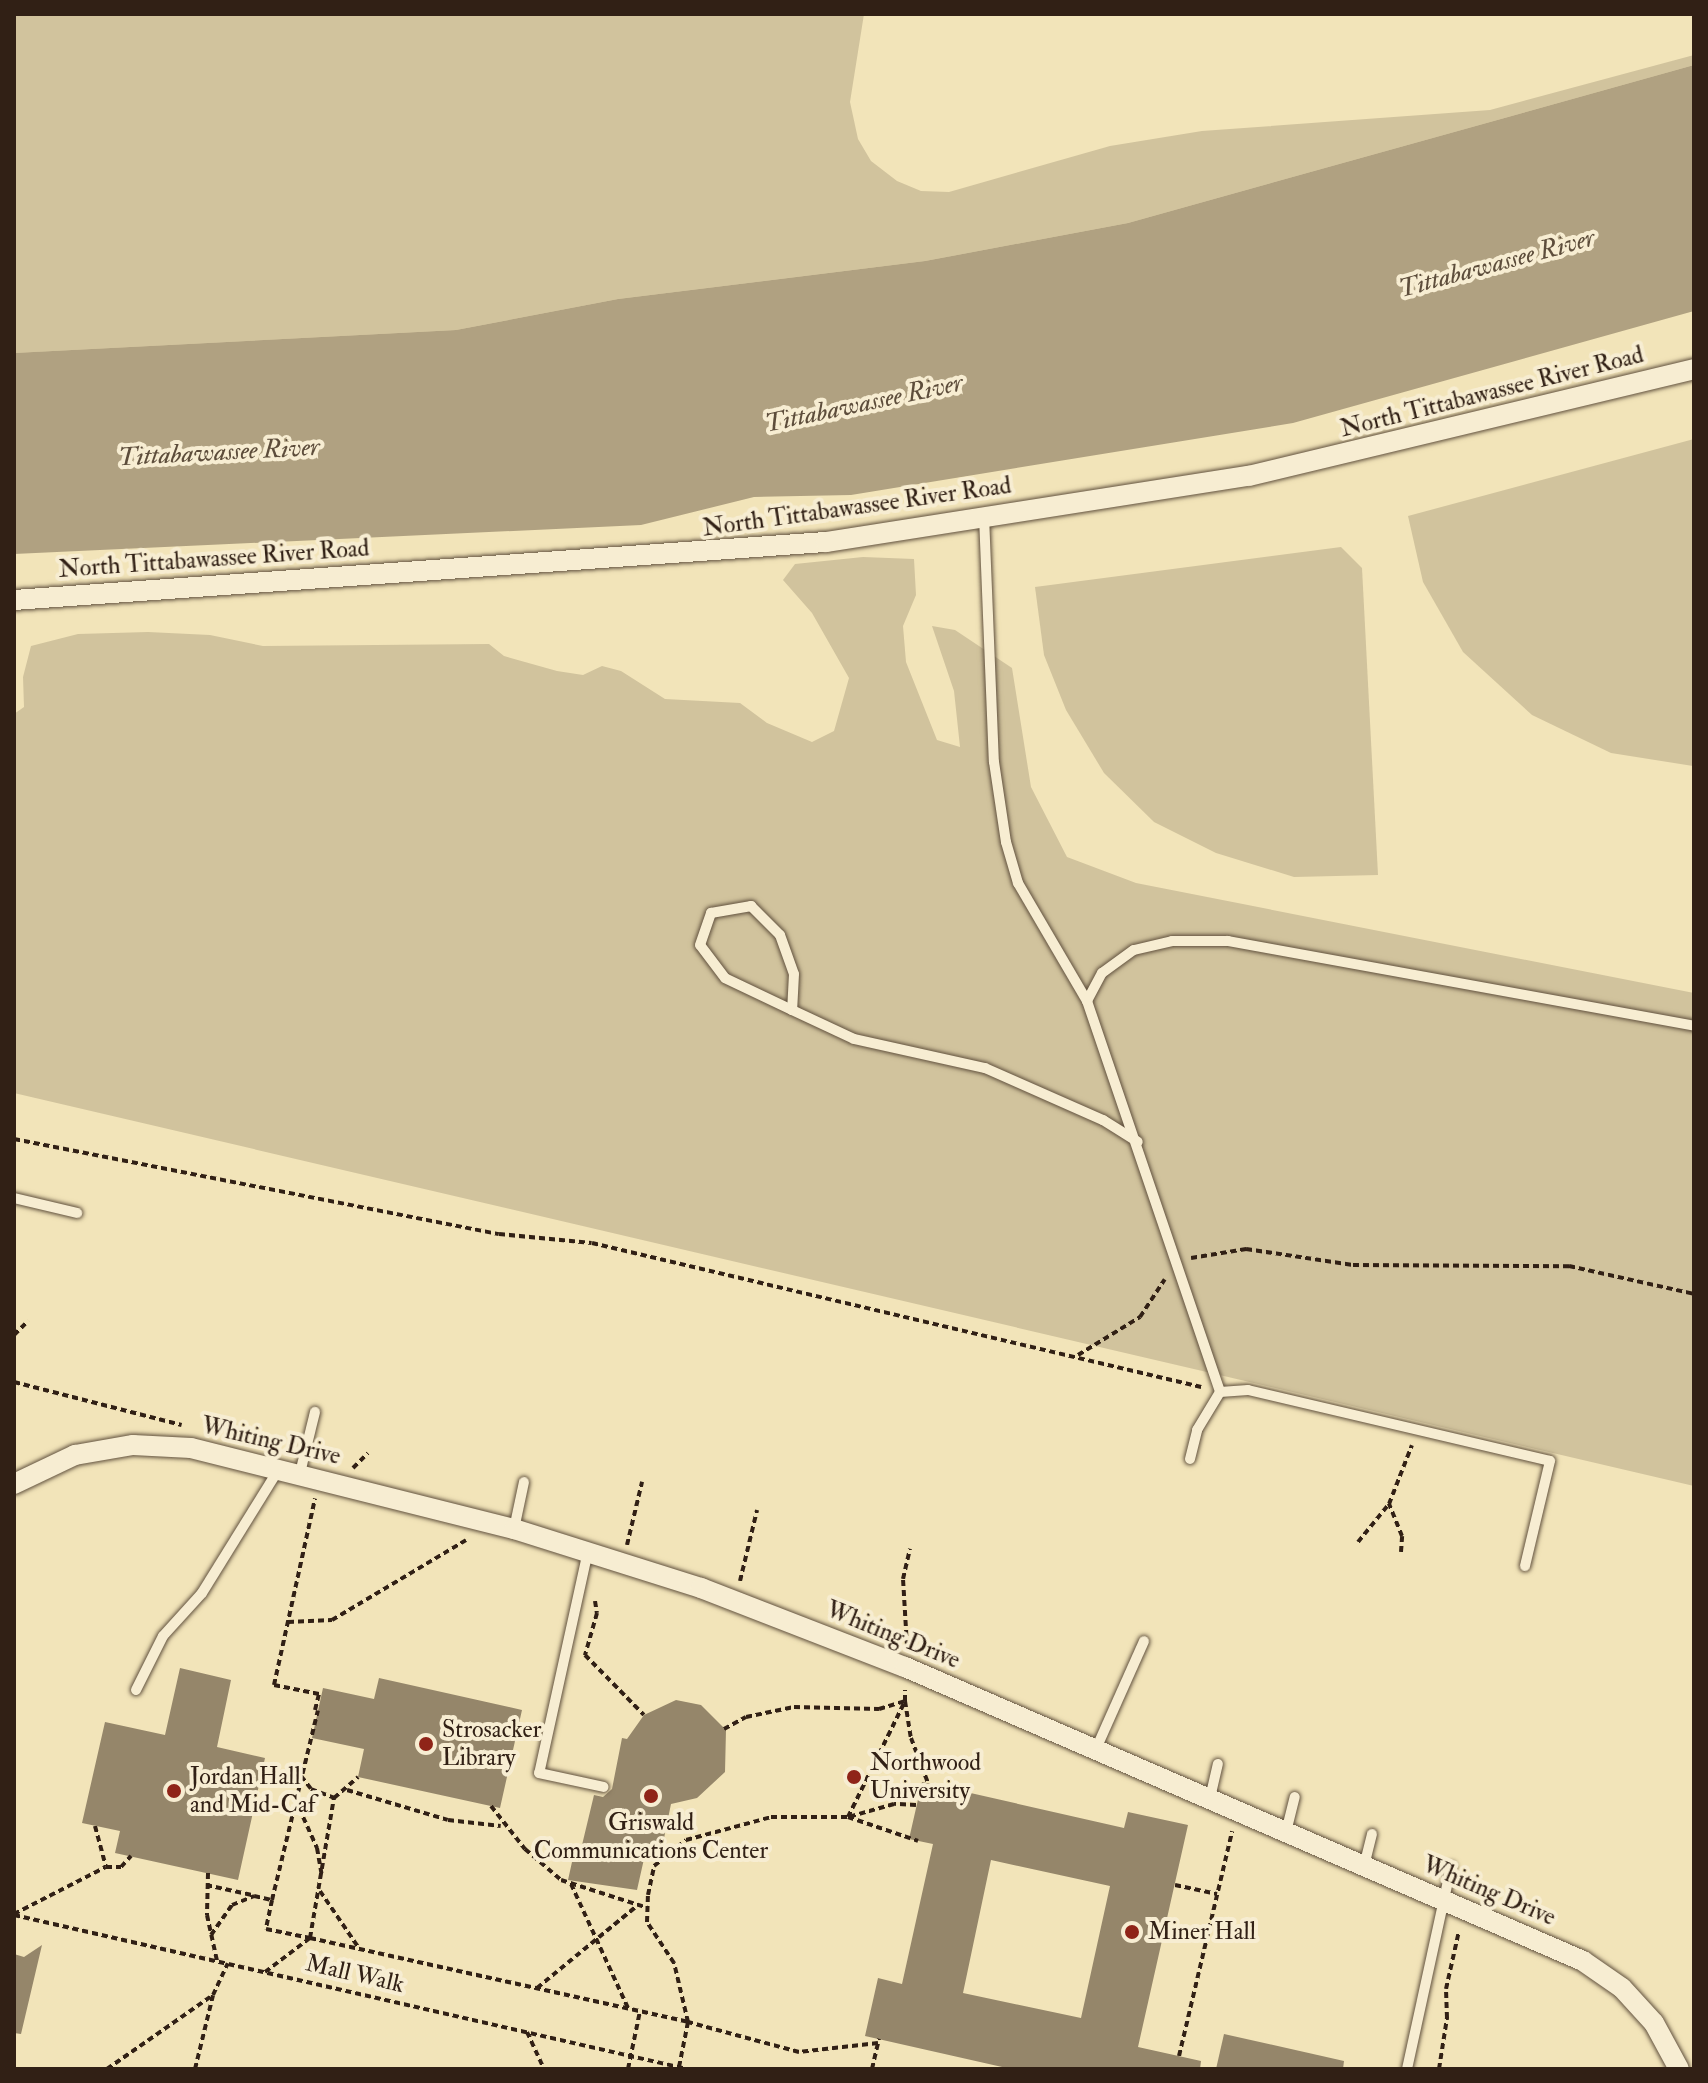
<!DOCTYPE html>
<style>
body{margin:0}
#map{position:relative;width:1708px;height:2083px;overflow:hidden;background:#f2e4b9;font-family:"IM FELL Double Pica",serif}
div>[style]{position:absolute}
.green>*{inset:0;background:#d1c39d}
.water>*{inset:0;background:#b0a181}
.building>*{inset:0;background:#95866a}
.path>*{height:4px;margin-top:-2px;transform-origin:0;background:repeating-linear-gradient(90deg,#312015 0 6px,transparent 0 10px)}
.roads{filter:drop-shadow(0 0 2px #61513e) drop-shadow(0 0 2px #61513e)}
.service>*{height:10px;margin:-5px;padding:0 5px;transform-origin:5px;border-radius:5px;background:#f7edd2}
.minor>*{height:20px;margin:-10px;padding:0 10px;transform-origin:10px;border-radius:10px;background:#f7edd2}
.dots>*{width:22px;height:22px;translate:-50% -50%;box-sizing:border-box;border:4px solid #f7edd2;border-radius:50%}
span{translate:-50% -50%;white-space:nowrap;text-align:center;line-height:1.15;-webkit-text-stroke:8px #f7edd2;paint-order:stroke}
.street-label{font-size:24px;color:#312015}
.poi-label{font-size:24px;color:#312015}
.left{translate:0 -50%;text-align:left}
.water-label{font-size:26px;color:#5d4d3b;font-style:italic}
.frame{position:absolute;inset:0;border:16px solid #312015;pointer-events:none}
</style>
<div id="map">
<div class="green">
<i style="clip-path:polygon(14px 14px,864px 14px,850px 102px,858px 139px,871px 161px,897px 181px,921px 191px,949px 192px,1110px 146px,1202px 131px,1490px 110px,1694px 55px,1694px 65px,1128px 223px,925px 261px,618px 299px,456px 330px,14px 353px)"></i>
<i style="clip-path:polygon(1694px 439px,1694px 765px,1693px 766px,1611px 753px,1532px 715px,1463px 652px,1423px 582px,1408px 516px)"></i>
<i style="clip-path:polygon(1341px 547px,1362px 568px,1378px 875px,1294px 877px,1216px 853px,1154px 822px,1104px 773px,1066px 710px,1044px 655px,1035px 587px)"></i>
<i style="clip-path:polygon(863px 557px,914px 559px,916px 595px,903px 626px,906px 662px,937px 740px,960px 747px,954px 691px,932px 626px,955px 630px,1012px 668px,1031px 787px,1067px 857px,1136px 883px,1694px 993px,1694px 1486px,14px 1093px,14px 714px,24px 707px,23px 677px,31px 646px,78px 634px,148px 632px,210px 635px,263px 646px,489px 644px,504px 656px,557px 671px,583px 675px,602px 666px,621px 671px,665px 699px,740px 703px,767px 723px,812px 742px,834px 731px,849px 678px,812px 613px,783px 580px,795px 564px)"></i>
</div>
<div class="water">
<i style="clip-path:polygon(1694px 65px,1694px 311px,1293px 423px,851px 495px,754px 497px,641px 525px,14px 554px,14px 353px,456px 330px,618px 299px,925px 261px,1128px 223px)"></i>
</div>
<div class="building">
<i style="clip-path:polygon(180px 1668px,231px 1680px,217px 1747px,265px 1758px,238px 1880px,115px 1853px,120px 1831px,82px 1823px,105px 1722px,165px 1735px)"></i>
<i style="clip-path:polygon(379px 1678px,522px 1710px,500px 1808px,358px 1777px,364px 1749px,312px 1738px,323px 1688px,374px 1699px)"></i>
<i style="clip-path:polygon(676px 1700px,701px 1705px,726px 1730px,725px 1772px,697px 1798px,671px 1804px,661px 1853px,646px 1850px,637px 1890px,568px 1880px,576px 1844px,582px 1845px,594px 1795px,603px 1797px,612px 1789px,622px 1738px,627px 1739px,644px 1715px)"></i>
<i style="clip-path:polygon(evenodd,922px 1782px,1124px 1828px,1128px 1812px,1188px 1825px,1138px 2047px,1201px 2061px,1200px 2069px,1011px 2069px,865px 2036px,878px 1978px,902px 1984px,933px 1844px,909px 1839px,922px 1782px,991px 1860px,1110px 1886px,1081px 2018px,963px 1993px,991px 1860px)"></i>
<i style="clip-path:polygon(42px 1945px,21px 2034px,14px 2033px,14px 1954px,24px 1957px)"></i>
<i style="clip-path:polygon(1224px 2034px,1344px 2061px,1343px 2069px,1216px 2069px)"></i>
</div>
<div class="path">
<i style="left:14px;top:1139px;width:494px;rotate:11.1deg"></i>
<i style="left:499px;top:1234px;width:93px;rotate:5.5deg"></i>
<i style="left:592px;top:1243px;width:626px;rotate:13.3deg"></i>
<i style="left:1191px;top:1258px;width:56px;rotate:-9.3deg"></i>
<i style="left:1246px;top:1249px;width:108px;rotate:8.5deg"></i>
<i style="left:1353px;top:1265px;width:216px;rotate:0.3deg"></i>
<i style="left:1569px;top:1266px;width:128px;rotate:12.6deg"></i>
<i style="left:14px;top:1335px;width:20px;rotate:-45deg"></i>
<i style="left:1078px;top:1355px;width:73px;rotate:-31.5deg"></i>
<i style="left:1140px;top:1317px;width:45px;rotate:-56.7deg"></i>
<i style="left:14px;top:1382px;width:173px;rotate:14.4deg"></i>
<i style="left:353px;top:1468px;width:21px;rotate:-45deg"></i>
<i style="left:1358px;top:1542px;width:49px;rotate:-50.8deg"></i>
<i style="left:627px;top:1545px;width:65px;rotate:-76.6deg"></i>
<i style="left:1401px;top:1552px;width:16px;rotate:-86deg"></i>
<i style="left:1402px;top:1536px;width:35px;rotate:-112deg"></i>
<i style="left:1389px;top:1504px;width:63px;rotate:-68.7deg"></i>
<i style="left:740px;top:1581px;width:73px;rotate:-76.5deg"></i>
<i style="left:595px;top:1601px;width:12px;rotate:81deg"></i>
<i style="left:597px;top:1613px;width:44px;rotate:105.9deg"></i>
<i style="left:585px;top:1655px;width:84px;rotate:45.5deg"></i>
<i style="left:288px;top:1622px;width:44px;rotate:-2.6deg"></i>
<i style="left:332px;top:1620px;width:156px;rotate:-30.8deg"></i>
<i style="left:907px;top:1646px;width:67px;rotate:-93.4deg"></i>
<i style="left:903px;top:1579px;width:31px;rotate:-77deg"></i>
<i style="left:315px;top:1710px;width:16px;rotate:-76deg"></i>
<i style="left:319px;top:1694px;width:46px;rotate:-168.7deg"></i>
<i style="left:274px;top:1685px;width:191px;rotate:-77.6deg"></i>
<i style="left:724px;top:1729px;width:25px;rotate:-29deg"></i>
<i style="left:746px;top:1717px;width:49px;rotate:-11.8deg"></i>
<i style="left:794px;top:1707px;width:85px;rotate:1.3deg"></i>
<i style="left:879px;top:1709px;width:27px;rotate:-17deg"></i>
<i style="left:905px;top:1701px;width:37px;rotate:81deg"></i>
<i style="left:911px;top:1738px;width:48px;rotate:69.3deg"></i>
<i style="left:301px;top:1776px;width:16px;rotate:52deg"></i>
<i style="left:311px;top:1789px;width:25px;rotate:21deg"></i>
<i style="left:347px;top:1790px;width:105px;rotate:16.5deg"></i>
<i style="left:448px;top:1820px;width:53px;rotate:6.5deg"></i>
<i style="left:295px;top:1799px;width:54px;rotate:65.8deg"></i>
<i style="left:317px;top:1848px;width:29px;rotate:80deg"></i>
<i style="left:916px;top:1805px;width:22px;rotate:-177deg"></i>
<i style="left:894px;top:1804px;width:48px;rotate:164.2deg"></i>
<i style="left:848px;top:1817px;width:74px;rotate:18.9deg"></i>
<i style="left:491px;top:1806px;width:55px;rotate:51.7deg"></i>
<i style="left:525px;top:1849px;width:48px;rotate:40.7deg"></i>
<i style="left:561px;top:1880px;width:91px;rotate:17.8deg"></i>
<i style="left:95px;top:1826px;width:42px;rotate:75deg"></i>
<i style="left:208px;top:1873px;width:42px;rotate:91.4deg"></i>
<i style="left:207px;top:1915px;width:47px;rotate:77.7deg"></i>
<i style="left:571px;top:1884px;width:136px;rotate:65.3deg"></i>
<i style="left:206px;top:1885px;width:47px;rotate:12.3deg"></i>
<i style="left:1175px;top:1885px;width:43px;rotate:12.1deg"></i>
<i style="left:320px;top:1891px;width:68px;rotate:55.8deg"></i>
<i style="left:272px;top:1900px;width:30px;rotate:102deg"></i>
<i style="left:266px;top:1929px;width:45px;rotate:11.6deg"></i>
<i style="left:310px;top:1938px;width:142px;rotate:-80.3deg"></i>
<i style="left:334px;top:1798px;width:32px;rotate:-41deg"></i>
<i style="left:14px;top:1914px;width:103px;rotate:-27.1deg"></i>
<i style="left:106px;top:1867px;width:15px"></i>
<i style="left:121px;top:1867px;width:15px;rotate:-48deg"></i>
<i style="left:14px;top:1915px;width:690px;rotate:12.89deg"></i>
<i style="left:211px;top:1935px;width:37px;rotate:-55deg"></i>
<i style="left:232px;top:1905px;width:24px;rotate:-22deg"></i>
<i style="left:254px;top:1896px;width:18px;rotate:13deg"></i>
<i style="left:272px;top:1900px;width:195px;rotate:-76.4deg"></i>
<i style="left:265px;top:1972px;width:56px;rotate:-37.1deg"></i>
<i style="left:310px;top:1938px;width:387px;rotate:12.5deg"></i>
<i style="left:688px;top:2022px;width:46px;rotate:101.3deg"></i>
<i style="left:537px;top:1988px;width:129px;rotate:-39.4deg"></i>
<i style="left:527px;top:2032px;width:41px;rotate:65.3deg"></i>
<i style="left:878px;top:2043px;width:80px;rotate:173.5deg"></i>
<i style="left:799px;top:2052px;width:115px;rotate:-164.9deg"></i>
<i style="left:688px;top:2022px;width:61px;rotate:-103.3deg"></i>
<i style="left:674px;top:1963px;width:49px;rotate:-123.4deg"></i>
<i style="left:647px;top:1922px;width:27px;rotate:-88deg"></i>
<i style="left:648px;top:1895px;width:30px;rotate:-78deg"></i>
<i style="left:654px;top:1866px;width:41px;rotate:-39.1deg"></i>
<i style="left:686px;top:1840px;width:88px;rotate:-15.1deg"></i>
<i style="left:771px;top:1817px;width:77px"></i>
<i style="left:848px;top:1817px;width:129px;rotate:-63.8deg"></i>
<i style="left:905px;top:1701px;width:11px;rotate:-90deg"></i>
<i style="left:1179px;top:2056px;width:231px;rotate:-76.7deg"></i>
<i style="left:107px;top:2069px;width:129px;rotate:-34.9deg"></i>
<i style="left:195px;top:2069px;width:76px;rotate:-76.3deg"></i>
<i style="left:213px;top:1995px;width:35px;rotate:-65deg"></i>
<i style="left:628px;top:2069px;width:59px;rotate:-78.3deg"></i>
<i style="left:872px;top:2069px;width:31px;rotate:-77deg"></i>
<i style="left:1439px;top:2069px;width:52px;rotate:-81.1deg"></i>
<i style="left:1447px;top:2018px;width:29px;rotate:-92deg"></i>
<i style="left:1446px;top:1989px;width:59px;rotate:-77.4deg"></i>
</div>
<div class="roads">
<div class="service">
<i style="left:984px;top:516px;width:246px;rotate:87.7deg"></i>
<i style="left:994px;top:762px;width:81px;rotate:81.5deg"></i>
<i style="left:1006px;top:842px;width:43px;rotate:73.7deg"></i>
<i style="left:1018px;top:883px;width:137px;rotate:59.7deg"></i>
<i style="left:1087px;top:1001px;width:413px;rotate:71.2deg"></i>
<i style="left:1087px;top:1001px;width:32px;rotate:-62deg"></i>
<i style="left:1102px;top:973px;width:39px;rotate:-36deg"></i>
<i style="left:1134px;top:950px;width:39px;rotate:-13deg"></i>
<i style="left:1172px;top:941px;width:56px"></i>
<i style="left:1228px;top:941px;width:474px;rotate:10.3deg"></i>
<i style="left:792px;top:1010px;width:74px;rotate:-154.5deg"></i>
<i style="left:725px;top:978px;width:41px;rotate:-127.1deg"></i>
<i style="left:700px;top:945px;width:34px;rotate:-71deg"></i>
<i style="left:711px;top:913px;width:41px;rotate:-9.9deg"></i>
<i style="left:751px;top:906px;width:41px;rotate:45deg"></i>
<i style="left:780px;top:935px;width:41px;rotate:70.3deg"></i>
<i style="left:794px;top:974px;width:36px;rotate:93deg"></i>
<i style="left:792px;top:1010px;width:68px;rotate:25.1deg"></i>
<i style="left:854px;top:1039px;width:134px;rotate:12.5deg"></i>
<i style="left:985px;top:1068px;width:129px;rotate:23.8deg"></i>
<i style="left:1103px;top:1120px;width:41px;rotate:32.2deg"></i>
<i style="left:14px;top:1198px;width:65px;rotate:13.4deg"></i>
<i style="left:1190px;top:1459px;width:30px;rotate:-76deg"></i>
<i style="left:1197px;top:1430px;width:44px;rotate:-58.8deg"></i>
<i style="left:1220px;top:1392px;width:28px;rotate:-4deg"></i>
<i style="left:1248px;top:1390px;width:310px;rotate:13.2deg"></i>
<i style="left:1550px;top:1461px;width:108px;rotate:103.4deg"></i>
<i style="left:300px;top:1473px;width:63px;rotate:-76.2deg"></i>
<i style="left:514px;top:1529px;width:48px;rotate:-78deg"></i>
<i style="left:588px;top:1551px;width:227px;rotate:102.4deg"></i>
<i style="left:539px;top:1773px;width:66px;rotate:12.2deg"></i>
<i style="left:136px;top:1690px;width:60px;rotate:-63.4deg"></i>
<i style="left:163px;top:1636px;width:58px;rotate:-47.8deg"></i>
<i style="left:202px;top:1593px;width:146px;rotate:-58.2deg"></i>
<i style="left:1096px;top:1749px;width:118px;rotate:-66deg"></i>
<i style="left:1210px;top:1798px;width:35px;rotate:-77deg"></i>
<i style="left:1286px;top:1832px;width:36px;rotate:-76deg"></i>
<i style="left:1364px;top:1866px;width:33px;rotate:-76deg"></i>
<i style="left:1407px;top:2069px;width:207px;rotate:-77.7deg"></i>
</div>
<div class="minor">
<i style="left:14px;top:600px;width:814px;rotate:-4.09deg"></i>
<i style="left:826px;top:542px;width:428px;rotate:-8.9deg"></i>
<i style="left:1249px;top:476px;width:458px;rotate:-13.5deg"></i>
<i style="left:14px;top:1484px;width:68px;rotate:-25.4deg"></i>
<i style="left:75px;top:1455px;width:59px;rotate:-9.8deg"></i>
<i style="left:133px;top:1445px;width:58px;rotate:3deg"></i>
<i style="left:191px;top:1448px;width:333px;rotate:14.1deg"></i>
<i style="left:514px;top:1529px;width:196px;rotate:17.5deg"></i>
<i style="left:701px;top:1588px;width:219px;rotate:21.2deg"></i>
<i style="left:905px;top:1667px;width:739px;rotate:23.44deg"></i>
<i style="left:1583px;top:1961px;width:47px;rotate:34.7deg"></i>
<i style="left:1622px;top:1988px;width:47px;rotate:47.6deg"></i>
<i style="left:1654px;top:2023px;width:52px;rotate:61.5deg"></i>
</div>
</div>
<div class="dots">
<i style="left:426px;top:1744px;background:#8f2418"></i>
<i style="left:854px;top:1777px;background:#8f2418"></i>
<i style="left:174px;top:1791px;background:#8f2418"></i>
<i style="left:651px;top:1796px;background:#8f2418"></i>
<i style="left:1132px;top:1932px;background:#8f2418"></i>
</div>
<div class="street-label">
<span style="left:1492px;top:392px;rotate:-14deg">North Tittabawassee River Road</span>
<span style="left:857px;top:507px;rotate:-8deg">North Tittabawassee River Road</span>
<span style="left:214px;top:559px;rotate:-4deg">North Tittabawassee River Road</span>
<span style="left:271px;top:1441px;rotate:13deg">Whiting Drive</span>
<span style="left:893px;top:1635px;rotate:22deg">Whiting Drive</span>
<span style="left:1489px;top:1891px;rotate:23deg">Whiting Drive</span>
<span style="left:355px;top:1974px;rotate:13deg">Mall Walk</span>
</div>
<div class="poi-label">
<span class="left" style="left:442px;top:1744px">Strosacker<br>Library</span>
<span class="left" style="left:870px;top:1777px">Northwood<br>University</span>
<span class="left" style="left:190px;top:1791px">Jordan Hall<br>and Mid-Caf</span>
<span style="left:651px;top:1837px">Griswald<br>Communications Center</span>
<span class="left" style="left:1148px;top:1932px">Miner Hall</span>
</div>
<div class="water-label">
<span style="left:1497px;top:264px;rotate:-15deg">Tittabawassee River</span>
<span style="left:864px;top:404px;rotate:-12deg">Tittabawassee River</span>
<span style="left:219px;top:453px;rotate:-3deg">Tittabawassee River</span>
</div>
<div class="frame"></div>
</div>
